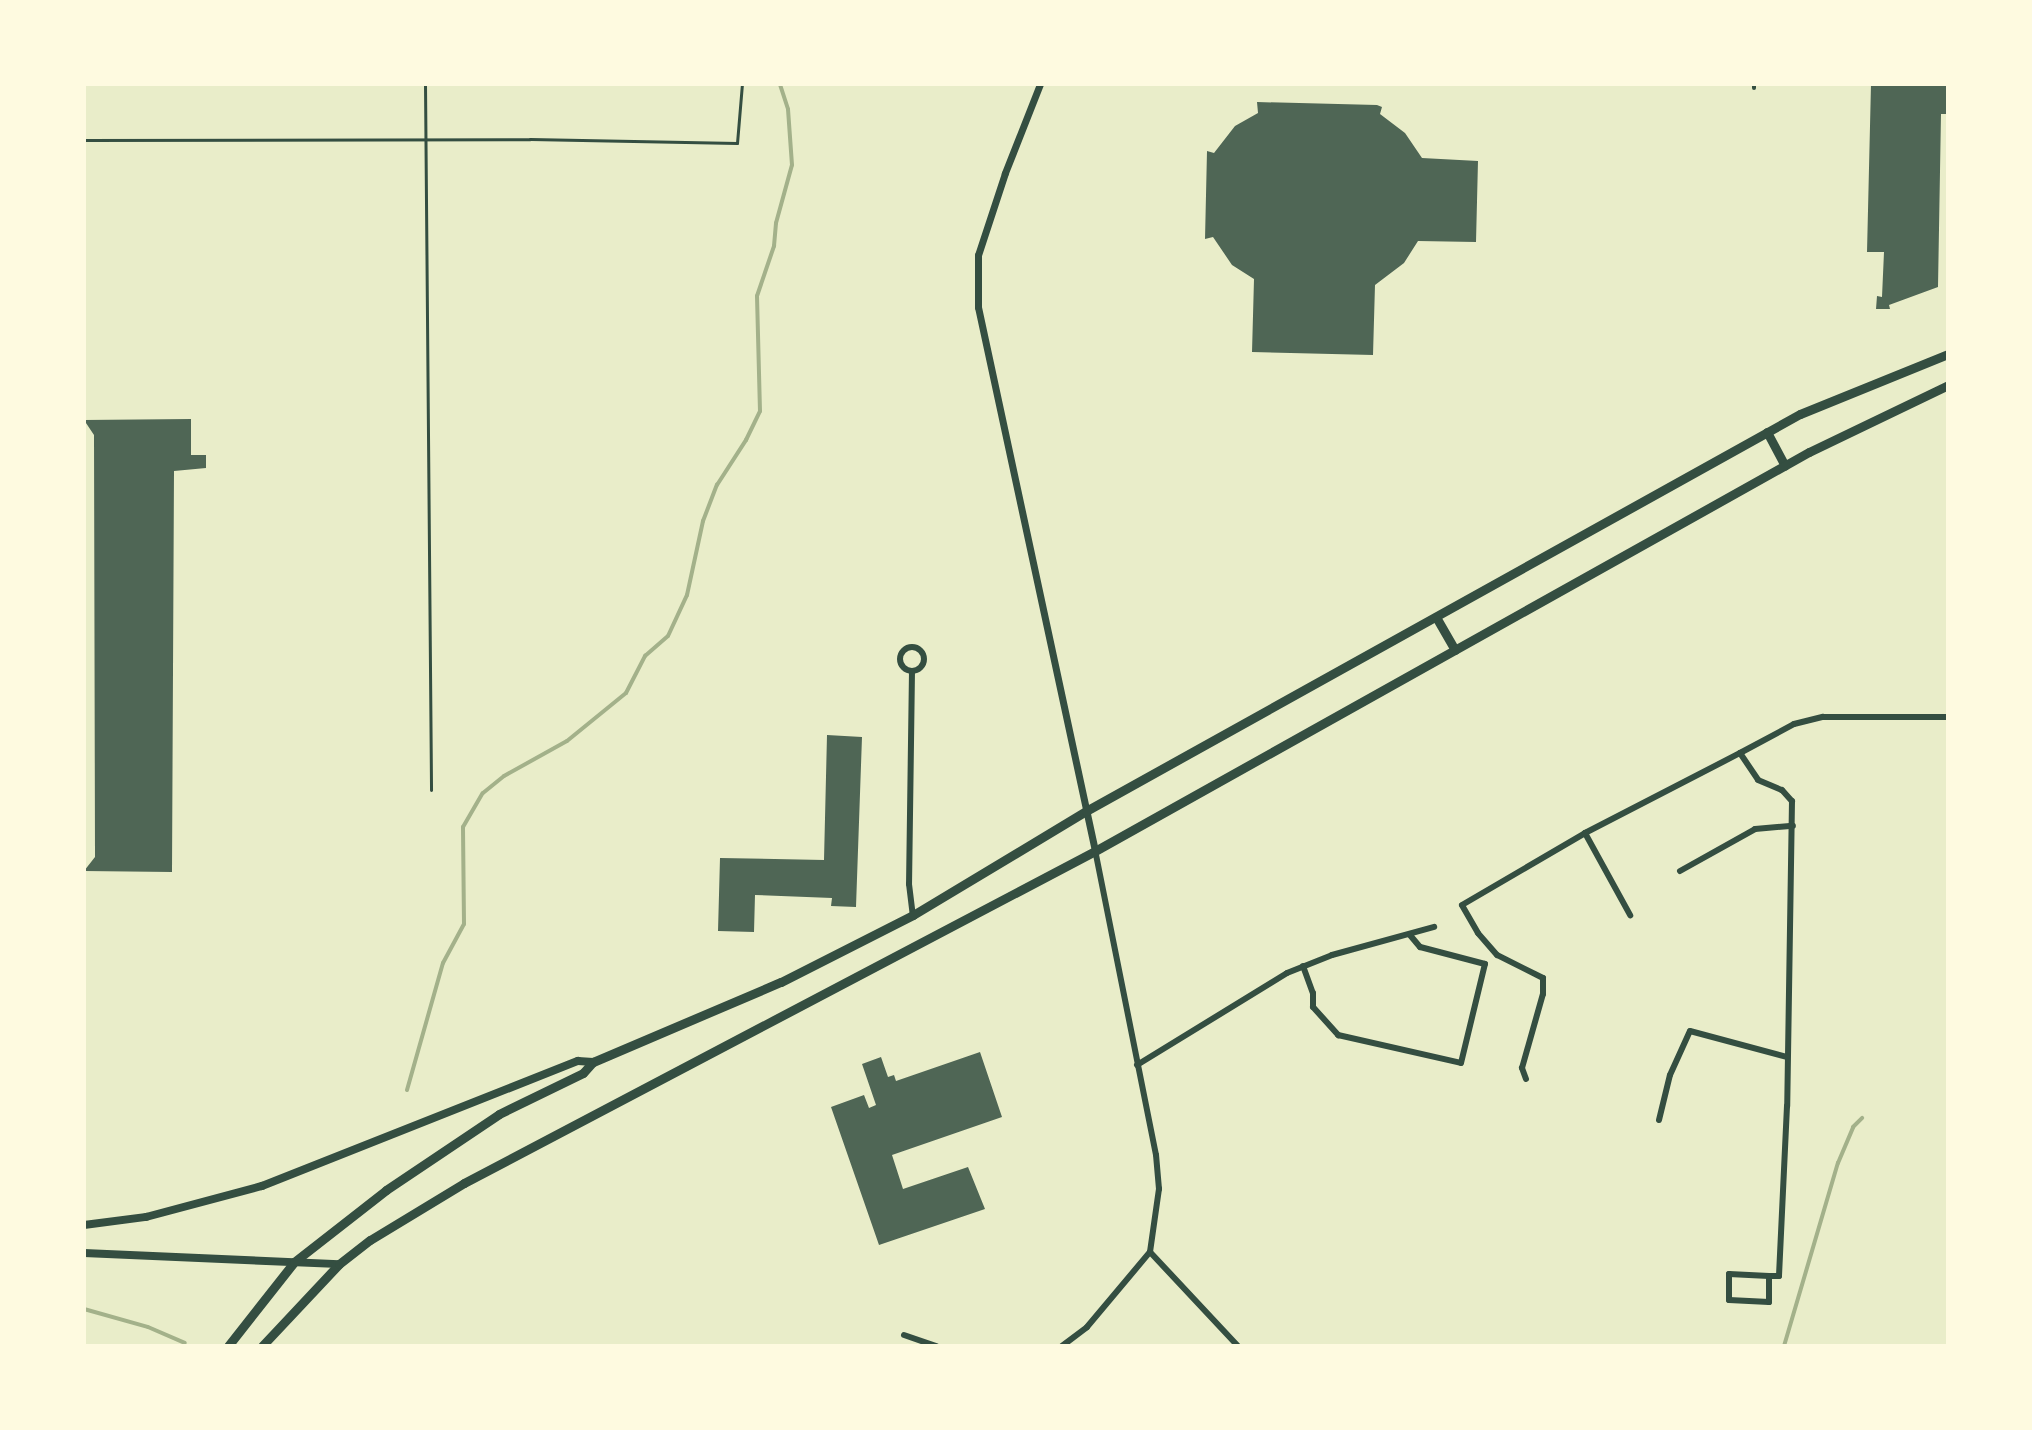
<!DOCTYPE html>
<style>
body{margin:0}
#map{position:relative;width:2032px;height:1430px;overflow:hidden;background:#e9edc9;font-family:"Noto Serif",serif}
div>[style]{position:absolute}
.stream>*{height:4px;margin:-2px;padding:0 2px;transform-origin:2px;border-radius:2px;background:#a3b18a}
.building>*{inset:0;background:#4f6655}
.service>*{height:3px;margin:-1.5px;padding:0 1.5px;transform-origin:1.5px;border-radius:1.5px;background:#344e41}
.pedestrian>*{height:4px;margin:-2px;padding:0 2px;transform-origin:2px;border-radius:2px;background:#344e41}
.minor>*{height:6px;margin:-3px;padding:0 3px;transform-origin:3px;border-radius:3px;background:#344e41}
.minor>.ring{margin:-3px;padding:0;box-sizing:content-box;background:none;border:6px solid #344e41;border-radius:50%}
.tertiary>*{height:7px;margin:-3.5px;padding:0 3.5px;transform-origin:3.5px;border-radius:3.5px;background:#344e41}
.secondary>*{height:8px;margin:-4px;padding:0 4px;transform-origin:4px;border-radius:4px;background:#344e41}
.primary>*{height:9px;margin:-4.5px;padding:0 4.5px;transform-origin:4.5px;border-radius:4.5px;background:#344e41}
span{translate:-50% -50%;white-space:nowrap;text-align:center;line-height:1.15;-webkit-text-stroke:6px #fefae0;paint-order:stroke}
.frame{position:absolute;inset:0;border:86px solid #fefae0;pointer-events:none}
</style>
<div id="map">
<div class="stream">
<i style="left:407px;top:1090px;width:132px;rotate:-74.2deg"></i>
<i style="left:443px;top:963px;width:44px;rotate:-61.7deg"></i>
<i style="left:464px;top:924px;width:97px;rotate:-90.6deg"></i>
<i style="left:463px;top:827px;width:39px;rotate:-60deg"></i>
<i style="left:483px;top:793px;width:27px;rotate:-39deg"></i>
<i style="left:504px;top:776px;width:72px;rotate:-29.1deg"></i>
<i style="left:567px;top:741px;width:76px;rotate:-39.1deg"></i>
<i style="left:626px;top:693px;width:42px;rotate:-62.8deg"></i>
<i style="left:645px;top:656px;width:30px;rotate:-41deg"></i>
<i style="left:668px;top:636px;width:45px;rotate:-65.1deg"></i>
<i style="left:687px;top:595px;width:76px;rotate:-77.8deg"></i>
<i style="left:703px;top:521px;width:39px;rotate:-69deg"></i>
<i style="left:717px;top:485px;width:54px;rotate:-57.2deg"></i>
<i style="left:746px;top:440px;width:32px;rotate:-64deg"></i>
<i style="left:760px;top:411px;width:115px;rotate:-91.5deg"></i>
<i style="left:757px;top:296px;width:53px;rotate:-71.2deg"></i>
<i style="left:774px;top:246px;width:23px;rotate:-85deg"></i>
<i style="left:776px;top:223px;width:60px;rotate:-74.6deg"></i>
<i style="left:792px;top:165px;width:56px;rotate:-94.1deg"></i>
<i style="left:788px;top:109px;width:26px;rotate:-108deg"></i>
<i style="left:84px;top:1309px;width:66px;rotate:15.7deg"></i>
<i style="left:148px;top:1327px;width:40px;rotate:23.4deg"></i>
<i style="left:1784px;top:1346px;width:191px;rotate:-73.6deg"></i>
<i style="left:1838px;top:1163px;width:39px;rotate:-67deg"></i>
<i style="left:1853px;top:1127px;width:13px;rotate:-45deg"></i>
</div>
<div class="building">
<i style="clip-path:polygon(1871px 84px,1948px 84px,1948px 114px,1941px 114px,1938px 287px,1889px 305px,1890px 309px,1876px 309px,1877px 296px,1882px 297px,1884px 252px,1867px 252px)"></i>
<i style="clip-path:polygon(1257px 102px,1377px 105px,1382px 107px,1380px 114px,1405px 133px,1422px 158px,1478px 161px,1476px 242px,1418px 241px,1404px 263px,1375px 285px,1373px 355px,1252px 352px,1254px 279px,1232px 265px,1213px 237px,1205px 239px,1207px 151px,1214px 153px,1235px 126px,1258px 113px)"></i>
<i style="clip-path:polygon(191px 419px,191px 455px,206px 455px,206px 468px,174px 471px,172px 872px,84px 871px,95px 857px,94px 435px,84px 420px)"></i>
<i style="clip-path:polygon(827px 735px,862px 737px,856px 907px,831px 906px,832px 898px,755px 895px,754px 932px,718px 931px,720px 858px,824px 860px)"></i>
<i style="clip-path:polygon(980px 1052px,1002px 1117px,892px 1155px,903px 1189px,968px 1167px,985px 1209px,879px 1245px,831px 1107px,864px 1095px,869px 1108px,876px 1105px,862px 1064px,881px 1057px,888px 1077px,894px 1075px,896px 1081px)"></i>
</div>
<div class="service">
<i style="left:425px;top:84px;width:706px;rotate:89.51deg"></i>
<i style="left:84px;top:140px;width:446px;rotate:-0.1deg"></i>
<i style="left:530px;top:139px;width:207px;rotate:1.1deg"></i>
<i style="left:737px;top:143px;width:59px;rotate:-85.2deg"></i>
</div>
<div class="pedestrian">
<i style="left:1754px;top:88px;width:4px;rotate:-90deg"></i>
</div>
<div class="minor">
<i class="ring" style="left:900px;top:647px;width:18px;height:18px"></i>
<i style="left:912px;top:671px;width:213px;rotate:90.8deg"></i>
<i style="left:909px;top:884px;width:31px;rotate:83deg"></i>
<i style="left:1740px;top:753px;width:61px;rotate:-28.2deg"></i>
<i style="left:1794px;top:724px;width:30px;rotate:-14deg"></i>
<i style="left:1823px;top:717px;width:125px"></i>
<i style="left:1585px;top:833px;width:94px;rotate:61.2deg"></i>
<i style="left:1680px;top:871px;width:86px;rotate:-29.2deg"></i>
<i style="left:1755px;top:829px;width:38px;rotate:-5deg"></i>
<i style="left:1303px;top:966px;width:29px;rotate:70deg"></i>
<i style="left:1313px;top:993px;width:14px;rotate:90deg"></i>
<i style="left:1313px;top:1007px;width:38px;rotate:48deg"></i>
<i style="left:1338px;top:1035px;width:126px;rotate:12.8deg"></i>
<i style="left:1461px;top:1063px;width:102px;rotate:-76.4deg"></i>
<i style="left:1485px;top:964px;width:67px;rotate:-165.3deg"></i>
<i style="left:1420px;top:947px;width:16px;rotate:-130deg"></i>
<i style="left:1137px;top:1065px;width:176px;rotate:-31.5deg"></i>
<i style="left:1287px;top:973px;width:48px;rotate:-21.8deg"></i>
<i style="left:1332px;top:955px;width:106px;rotate:-15.4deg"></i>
<i style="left:1526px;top:1079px;width:12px;rotate:-110deg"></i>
<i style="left:1522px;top:1068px;width:77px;rotate:-74.2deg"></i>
<i style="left:1543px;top:994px;width:16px;rotate:-90deg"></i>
<i style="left:1543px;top:978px;width:51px;rotate:-153.4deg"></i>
<i style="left:1497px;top:955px;width:29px;rotate:-131deg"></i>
<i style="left:1478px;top:933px;width:32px;rotate:-120deg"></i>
<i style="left:1462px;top:905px;width:143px;rotate:-30.3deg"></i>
<i style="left:1585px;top:833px;width:174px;rotate:-27.3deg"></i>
<i style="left:1740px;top:753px;width:32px;rotate:56deg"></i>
<i style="left:1758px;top:780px;width:26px;rotate:23deg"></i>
<i style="left:1782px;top:790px;width:15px;rotate:48deg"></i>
<i style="left:1792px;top:801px;width:305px;rotate:90.9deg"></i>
<i style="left:1787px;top:1106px;width:170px;rotate:92.7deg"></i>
<i style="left:1779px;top:1276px;width:10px;rotate:180deg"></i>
<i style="left:1769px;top:1276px;width:40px;rotate:-177.1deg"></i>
<i style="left:1729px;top:1274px;width:26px;rotate:90deg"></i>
<i style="left:1729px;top:1300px;width:40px;rotate:2.9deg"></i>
<i style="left:1769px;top:1302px;width:26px;rotate:-90deg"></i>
<i style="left:1659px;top:1120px;width:46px;rotate:-76.3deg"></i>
<i style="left:1670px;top:1075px;width:48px;rotate:-65.6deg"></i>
<i style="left:1690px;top:1031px;width:100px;rotate:15deg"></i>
<i style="left:1150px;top:1252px;width:129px;rotate:46.9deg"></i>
<i style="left:904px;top:1335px;width:34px;rotate:19deg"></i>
<i style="left:1062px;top:1346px;width:31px;rotate:-37deg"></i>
<i style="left:1087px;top:1327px;width:98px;rotate:-50deg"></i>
<i style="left:1150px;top:1252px;width:64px;rotate:-81.9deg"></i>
<i style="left:1159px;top:1189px;width:34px;rotate:-95deg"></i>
<i style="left:1156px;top:1155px;width:310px;rotate:-101.3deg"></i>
</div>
<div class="tertiary">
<i style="left:1040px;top:84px;width:96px;rotate:111.5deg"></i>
<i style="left:1005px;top:173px;width:86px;rotate:108.2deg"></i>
<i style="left:978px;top:255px;width:52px;rotate:90deg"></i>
<i style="left:978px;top:307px;width:556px;rotate:77.86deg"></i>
</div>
<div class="secondary">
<i style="left:84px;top:1225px;width:63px;rotate:-7.4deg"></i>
<i style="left:146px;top:1217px;width:120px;rotate:-15deg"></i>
<i style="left:262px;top:1186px;width:340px;rotate:-21.6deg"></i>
<i style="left:578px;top:1061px;width:15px;rotate:4deg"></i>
<i style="left:84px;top:1253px;width:255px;rotate:2.5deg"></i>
</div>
<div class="primary">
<i style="left:1767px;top:432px;width:38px;rotate:62deg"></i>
<i style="left:1436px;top:617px;width:38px;rotate:60deg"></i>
<i style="left:228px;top:1346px;width:107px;rotate:-51.8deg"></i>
<i style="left:294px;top:1262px;width:117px;rotate:-38deg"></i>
<i style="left:386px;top:1190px;width:136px;rotate:-33.9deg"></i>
<i style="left:499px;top:1114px;width:93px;rotate:-26deg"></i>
<i style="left:583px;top:1073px;width:15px;rotate:-48deg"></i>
<i style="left:593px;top:1062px;width:204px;rotate:-23.1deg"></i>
<i style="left:781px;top:982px;width:148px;rotate:-26.9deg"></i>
<i style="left:913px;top:915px;width:202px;rotate:-31deg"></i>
<i style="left:1086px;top:811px;width:817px;rotate:-29.08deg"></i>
<i style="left:1800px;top:414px;width:160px;rotate:-22.1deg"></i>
<i style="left:262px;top:1346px;width:112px;rotate:-46.8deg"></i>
<i style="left:339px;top:1264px;width:39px;rotate:-38deg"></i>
<i style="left:370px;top:1240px;width:110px;rotate:-31.2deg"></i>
<i style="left:464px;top:1183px;width:713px;rotate:-27.75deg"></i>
<i style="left:1095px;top:851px;width:818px;rotate:-29.2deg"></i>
<i style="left:1809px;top:452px;width:154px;rotate:-25.7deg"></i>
</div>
<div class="frame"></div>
</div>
